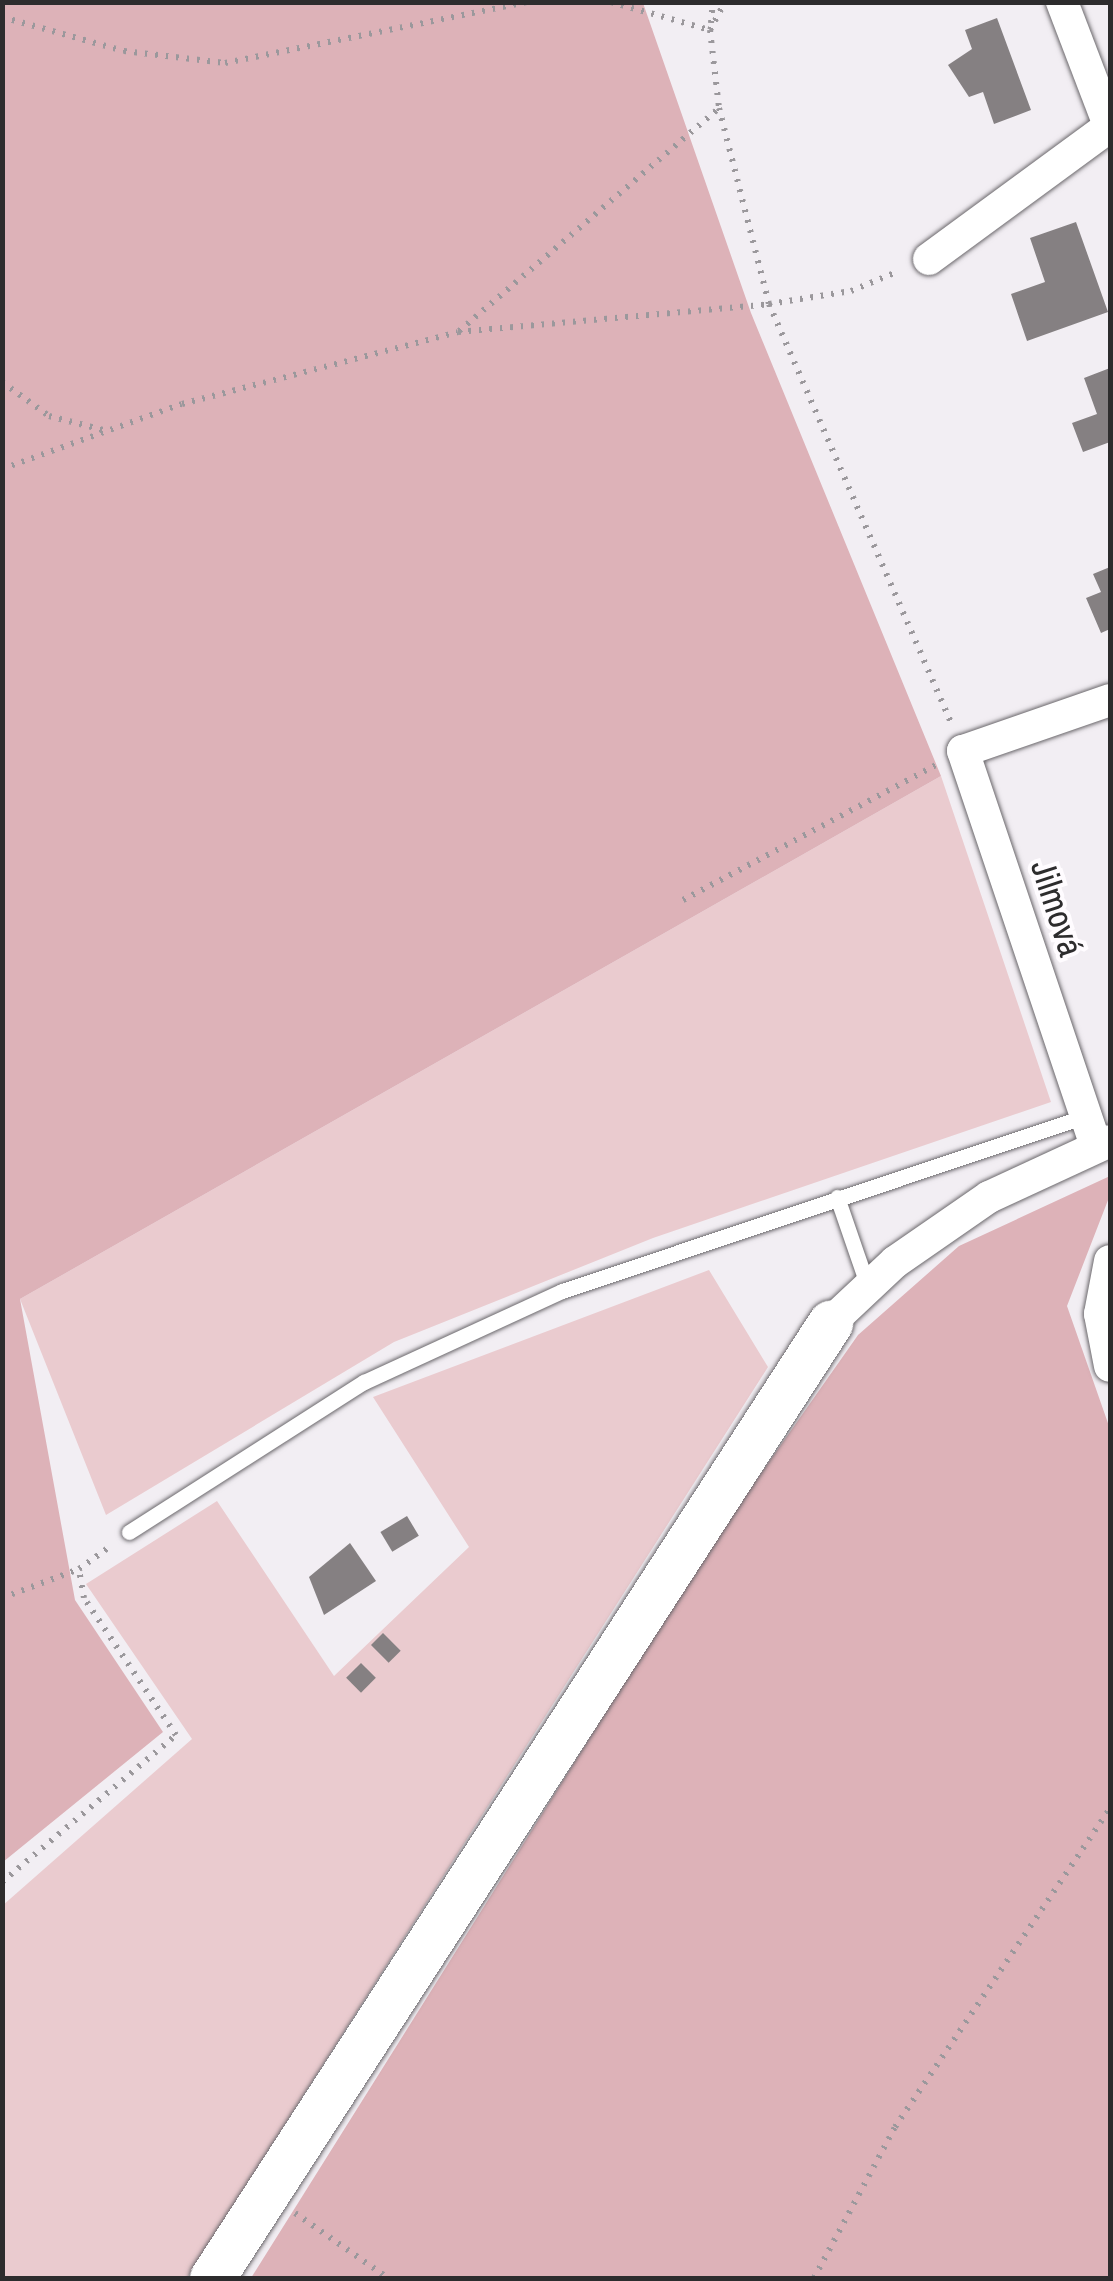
<!DOCTYPE html>
<meta charset="utf-8">
<style>
body{margin:0}
#map{position:relative;width:1113px;height:2281px;overflow:hidden;background:#f2eef3;font-family:"Archivo Narrow",sans-serif}
div>[style]{position:absolute}
.green>*{inset:0;background:#eacbcf}
.forest>*{inset:0;background:#ddb2b8}
.building>*{inset:0;background:#858082;transform-origin:0 0}
.path>*{height:6px;margin-top:-3px;transform-origin:0;background:repeating-linear-gradient(90deg,#9b989c 0 2.5px,transparent 0 10.5px)}
.roads{filter:drop-shadow(0 0 2px #6a676b) drop-shadow(0 0 2px #6a676b)}
.lane>*{height:15px;margin:-7.5px;padding:0 7.5px;transform-origin:7.5px;border-radius:7.5px;background:#fff}
.street>*{height:32px;margin:-16px;padding:0 16px;transform-origin:16px;border-radius:16px;background:#fff}
.secondary>*{height:45px;margin:-22.5px;padding:0 22.5px;transform-origin:22.5px;border-radius:22.5px;background:#fff}
span{translate:-50% -50%;white-space:nowrap;text-align:center;line-height:1.15;-webkit-text-stroke:8px #fffcff;paint-order:stroke}
.street-label{font-size:35px;color:#2d2c2d}
.frame{position:absolute;inset:0;border:5px solid #2d2c2d;pointer-events:none}
</style>
<div id="map">
<div class="green">
<i style="clip-path:polygon(941px 776px,1051px 1102px,653px 1238px,394px 1342px,106px 1515px,20px 1299px)"></i>
<i style="clip-path:polygon(709px 1270px,768px 1367px,187px 2278px,3px 2278px,2px 1906px,192px 1739px,86px 1584px,217px 1501px,334px 1676px,469px 1547px,373px 1397px)"></i>
</div>
<div class="forest">
<i style="clip-path:polygon(3px 2px,643px 3px,751px 313px,941px 776px,20px 1299px,75px 1600px,163px 1732px,3px 1862px)"></i>
<i style="clip-path:polygon(1110px 1176px,1110px 1195px,1067px 1306px,1110px 1429px,1110px 2278px,251px 2278px,710px 1546px,858px 1335px,959px 1246px)"></i>
</div>
<div class="building">
<i style="clip-path:polygon(997px 18px,1031px 110px,994px 124px,983px 92px,969px 97px,948px 65px,972px 49px,965px 30px)"></i>
<i style="clip-path:polygon(1076px 222px,1108px 312px,1027px 341px,1011px 294px,1045px 282px,1030px 238px)"></i>
<i style="clip-path:polygon(1110px 368px,1110px 442px,1083px 452px,1072px 423px,1097px 414px,1084px 378px)"></i>
<i style="clip-path:polygon(1110px 567px,1110px 629px,1101px 633px,1086px 598px,1101px 592px,1093px 574px)"></i>
<i style="left:407px;top:1516px;width:23px;height:31px;rotate:59deg"></i>
<i style="clip-path:polygon(350px 1543px,376px 1581px,324px 1615px,309px 1577px)"></i>
<i style="left:383px;top:1633px;width:25px;height:17px;rotate:45deg"></i>
<i style="left:361px;top:1663px;width:21px;height:21px;rotate:45deg"></i>
</div>
<div class="path">
<i style="left:611px;top:2px;width:103px;rotate:15.8deg"></i>
<i style="left:710px;top:30px;width:79px;rotate:83.4deg"></i>
<i style="left:719px;top:108px;width:202px;rotate:75.7deg"></i>
<i style="left:769px;top:304px;width:455px;rotate:66.5deg"></i>
<i style="left:2px;top:17px;width:127px;rotate:15.6deg"></i>
<i style="left:124px;top:51px;width:102px;rotate:6.8deg"></i>
<i style="left:225px;top:63px;width:309px;rotate:-11.4deg"></i>
<i style="left:711px;top:23px;width:21px;rotate:-85deg"></i>
<i style="left:710px;top:30px;width:32px;rotate:-62deg"></i>
<i style="left:459px;top:331px;width:343px;rotate:-40.6deg"></i>
<i style="left:2px;top:382px;width:58px;rotate:35.9deg"></i>
<i style="left:49px;top:416px;width:56px;rotate:14.5deg"></i>
<i style="left:2px;top:469px;width:191px;rotate:-19.9deg"></i>
<i style="left:182px;top:404px;width:285px;rotate:-14.6deg"></i>
<i style="left:458px;top:332px;width:312px;rotate:-5.1deg"></i>
<i style="left:769px;top:304px;width:83px;rotate:-9deg"></i>
<i style="left:851px;top:291px;width:52px;rotate:-22.6deg"></i>
<i style="left:683px;top:900px;width:287px;rotate:-28.1deg"></i>
<i style="left:2px;top:1598px;width:82px;rotate:-20.6deg"></i>
<i style="left:2px;top:1882px;width:228px;rotate:-40.2deg"></i>
<i style="left:176px;top:1735px;width:165px;rotate:-123.9deg"></i>
<i style="left:84px;top:1598px;width:29px;rotate:-100deg"></i>
<i style="left:79px;top:1569px;width:41px;rotate:-36deg"></i>
<i style="left:295px;top:2213px;width:113px;rotate:35deg"></i>
<i style="left:814px;top:2278px;width:171px;rotate:-61.8deg"></i>
<i style="left:895px;top:2127px;width:385px;rotate:-56deg"></i>
</div>
<div class="roads">
<div class="lane">
<i style="left:837px;top:1197px;width:95px;rotate:71deg"></i>
<i style="left:129px;top:1532px;width:279px;rotate:-32.6deg"></i>
<i style="left:364px;top:1382px;width:218px;rotate:-24.7deg"></i>
<i style="left:562px;top:1291px;width:549px;rotate:-18.47deg"></i>
</div>
<div class="street">
<i style="left:1062px;top:2px;width:135px;rotate:69.1deg"></i>
<i style="left:929px;top:259px;width:225px;rotate:-36.3deg"></i>
<i style="left:1096px;top:1146px;width:417px;rotate:-108.6deg"></i>
<i style="left:963px;top:751px;width:156px;rotate:-19.1deg"></i>
<i style="left:1110px;top:1261px;width:54px;rotate:100.7deg"></i>
<i style="left:1100px;top:1314px;width:53px;rotate:79.1deg"></i>
<i style="left:830px;top:1323px;width:89px;rotate:-43.2deg"></i>
<i style="left:895px;top:1262px;width:114px;rotate:-34.7deg"></i>
<i style="left:989px;top:1197px;width:133px;rotate:-24.8deg"></i>
</div>
<div class="secondary">
<i style="left:212px;top:2278px;width:1138px;rotate:-57.09deg"></i>
</div>
</div>
<div class="street-label">
<span style="left:1057px;top:908px;rotate:72deg">Jilmová</span>
</div>
<div class="frame"></div>
</div>
